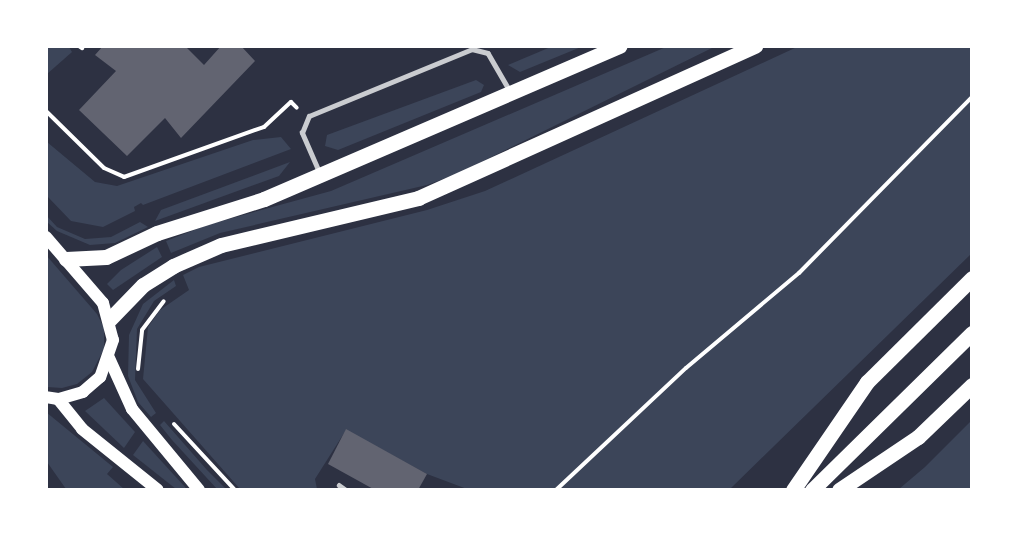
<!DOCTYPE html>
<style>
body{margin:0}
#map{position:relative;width:1018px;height:536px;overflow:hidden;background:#2d3142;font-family:"IBM Plex Serif",serif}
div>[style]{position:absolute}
.green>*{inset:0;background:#3c4559}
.building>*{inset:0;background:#626471}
.path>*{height:4px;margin:-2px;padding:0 2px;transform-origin:2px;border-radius:2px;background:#fff}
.service>*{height:4.5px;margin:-2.25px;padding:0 2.25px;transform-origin:2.25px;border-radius:2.25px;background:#caccd0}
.secondary>*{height:12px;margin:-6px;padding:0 6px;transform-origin:6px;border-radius:6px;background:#fff}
.primary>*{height:15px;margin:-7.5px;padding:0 7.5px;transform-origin:7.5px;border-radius:7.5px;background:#fff}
span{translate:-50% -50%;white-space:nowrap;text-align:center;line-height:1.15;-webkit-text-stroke:6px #fff;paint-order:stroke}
.frame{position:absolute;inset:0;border:48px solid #fff;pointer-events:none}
</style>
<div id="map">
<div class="green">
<i style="clip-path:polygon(553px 46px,581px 47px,520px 72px,508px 65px)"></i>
<i style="clip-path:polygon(46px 47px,69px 47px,72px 52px,47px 74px)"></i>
<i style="clip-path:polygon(666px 47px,714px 47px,459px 173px,427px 185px,220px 233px,171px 253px,166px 241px,207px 225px,331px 191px)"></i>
<i style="clip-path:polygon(797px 47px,971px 47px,971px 254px,730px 489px,467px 489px,427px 474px,346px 430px,315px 479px,317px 489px,240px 489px,143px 379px,148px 327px,160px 310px,189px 290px,183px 275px,199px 267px,427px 210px,485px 191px)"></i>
<i style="clip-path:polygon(476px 80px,484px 85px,481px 92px,338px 150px,325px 146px,327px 135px)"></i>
<i style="clip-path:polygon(281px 137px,291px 149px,143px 205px,141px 203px,134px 207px,135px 211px,103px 227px,71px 221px,47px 196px,47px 142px,95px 182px,117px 186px,253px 140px)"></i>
<i style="clip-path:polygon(290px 162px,279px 176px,155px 221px,161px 210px)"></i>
<i style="clip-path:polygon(46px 215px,57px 227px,85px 239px,111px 237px,140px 222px,148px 227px,115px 243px,90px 245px,57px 231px,47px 222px)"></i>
<i style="clip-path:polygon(157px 247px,162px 257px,113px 290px,107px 284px,121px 270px)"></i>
<i style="clip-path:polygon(46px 255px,97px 314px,104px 328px,104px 349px,92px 372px,77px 384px,62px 388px,47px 387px)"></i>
<i style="clip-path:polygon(174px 280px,176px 286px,154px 301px,137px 329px,135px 380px,156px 413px,151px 417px,138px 402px,128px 376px,129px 335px,143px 304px)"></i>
<i style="clip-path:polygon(104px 398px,135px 432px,124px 448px,85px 411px)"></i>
<i style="clip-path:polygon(46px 412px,113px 467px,107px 474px,124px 489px,66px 489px,47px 462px)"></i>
<i style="clip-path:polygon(164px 421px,207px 470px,226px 489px,217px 489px,172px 440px,160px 425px)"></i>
<i style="clip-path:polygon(971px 421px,971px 489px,899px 489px,925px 467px)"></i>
<i style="clip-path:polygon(143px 441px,185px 487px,186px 489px,176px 489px,133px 455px)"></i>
</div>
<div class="building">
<i style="clip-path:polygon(103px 46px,185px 46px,204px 65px,221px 46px,241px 46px,255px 61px,181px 138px,165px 118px,127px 156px,79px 110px,116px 71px,95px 55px)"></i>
<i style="clip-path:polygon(346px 429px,427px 474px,418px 490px,375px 490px,328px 464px)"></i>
</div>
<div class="path">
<i style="left:79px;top:46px;width:4px;rotate:34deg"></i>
<i style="left:46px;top:111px;width:81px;rotate:44.5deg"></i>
<i style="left:104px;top:168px;width:22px;rotate:24deg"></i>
<i style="left:124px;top:177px;width:149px;rotate:-19.7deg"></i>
<i style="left:264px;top:127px;width:37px;rotate:-43deg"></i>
<i style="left:291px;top:102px;width:8px;rotate:45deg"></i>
<i style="left:138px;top:369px;width:39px;rotate:-84deg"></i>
<i style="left:142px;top:330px;width:36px;rotate:-53deg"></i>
<i style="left:174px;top:424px;width:90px;rotate:47.3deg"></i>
<i style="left:556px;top:490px;width:178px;rotate:-43.2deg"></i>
<i style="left:686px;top:368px;width:148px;rotate:-40.1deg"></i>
<i style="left:799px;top:273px;width:247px;rotate:-45.5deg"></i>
</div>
<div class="service">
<i style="left:319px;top:172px;width:43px;rotate:-113.6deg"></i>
<i style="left:302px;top:133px;width:18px;rotate:-68deg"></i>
<i style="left:309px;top:116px;width:176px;rotate:-22.3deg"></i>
<i style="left:472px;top:49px;width:16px;rotate:14deg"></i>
<i style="left:488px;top:53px;width:44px;rotate:59.9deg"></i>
<i style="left:339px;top:485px;width:9px;rotate:36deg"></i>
</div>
<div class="secondary">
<i style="left:46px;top:237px;width:87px;rotate:49.2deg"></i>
<i style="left:103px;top:303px;width:38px;rotate:75deg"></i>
<i style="left:113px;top:340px;width:39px;rotate:109deg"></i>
<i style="left:100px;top:377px;width:23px;rotate:139deg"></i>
<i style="left:83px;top:392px;width:26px;rotate:164deg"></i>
<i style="left:58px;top:399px;width:12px;rotate:-171deg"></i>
<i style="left:109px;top:358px;width:56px;rotate:65.7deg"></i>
<i style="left:132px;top:409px;width:105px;rotate:50.4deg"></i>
<i style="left:58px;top:399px;width:38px;rotate:51deg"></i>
<i style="left:82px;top:429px;width:97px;rotate:38.8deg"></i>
</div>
<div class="primary">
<i style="left:66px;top:259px;width:40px;rotate:-2.9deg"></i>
<i style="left:106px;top:257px;width:56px;rotate:-25.2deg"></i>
<i style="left:157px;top:233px;width:112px;rotate:-17.6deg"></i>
<i style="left:264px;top:199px;width:387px;rotate:-23.3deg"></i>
<i style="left:110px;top:319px;width:47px;rotate:-45.9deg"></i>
<i style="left:143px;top:285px;width:36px;rotate:-32deg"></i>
<i style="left:173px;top:266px;width:52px;rotate:-23.6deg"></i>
<i style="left:221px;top:245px;width:203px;rotate:-13.4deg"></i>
<i style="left:418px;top:198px;width:370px;rotate:-24.3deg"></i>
<i style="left:793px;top:490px;width:131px;rotate:-55.6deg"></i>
<i style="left:867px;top:382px;width:148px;rotate:-44.7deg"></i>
<i style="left:812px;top:490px;width:224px;rotate:-44.5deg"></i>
<i style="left:839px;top:490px;width:95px;rotate:-33.9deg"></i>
<i style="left:918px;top:437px;width:75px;rotate:-43.9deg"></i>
</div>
<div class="frame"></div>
</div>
